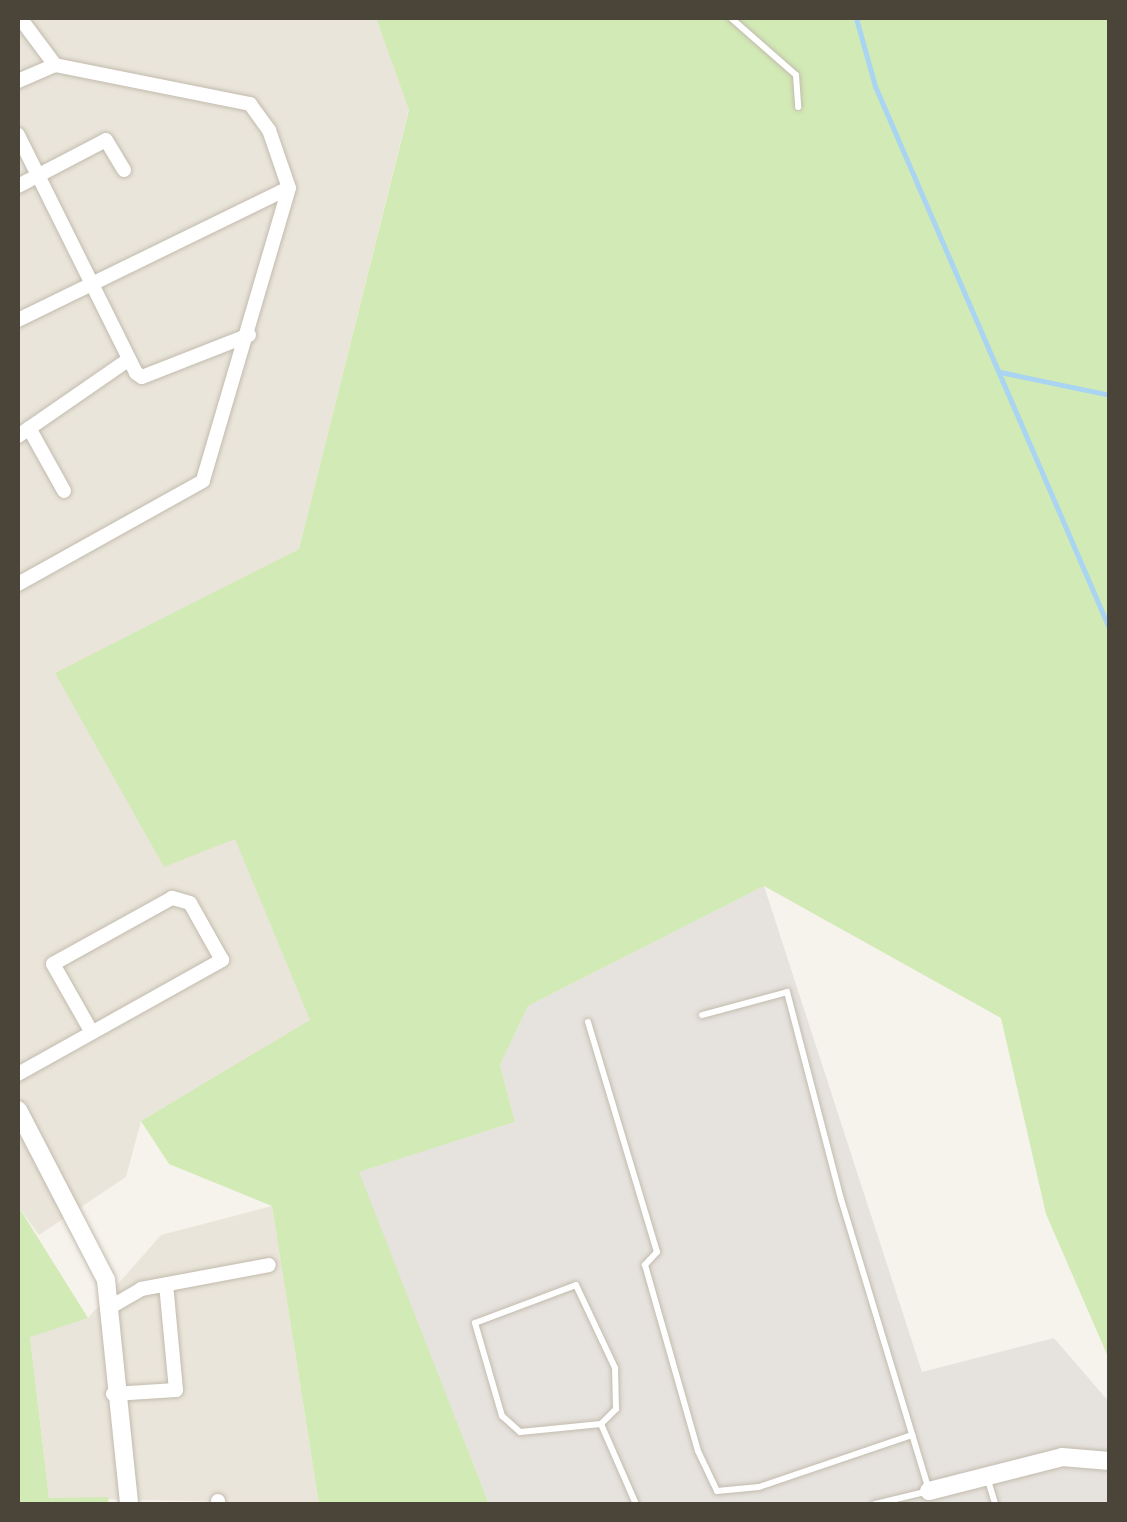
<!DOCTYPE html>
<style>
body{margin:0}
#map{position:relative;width:1127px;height:1522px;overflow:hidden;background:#f6f3ec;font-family:Arial,sans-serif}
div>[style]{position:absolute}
.residential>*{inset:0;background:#eae5da}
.industrial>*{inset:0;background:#e6e2dd}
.green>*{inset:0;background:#d2eab5}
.stream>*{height:5px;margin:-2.5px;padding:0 2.5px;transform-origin:2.5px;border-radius:2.5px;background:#a9d4f2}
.roads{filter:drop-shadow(0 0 2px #c2bbae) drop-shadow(0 0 2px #c2bbae)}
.service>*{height:6px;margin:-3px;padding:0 3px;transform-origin:3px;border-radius:3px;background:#fff}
.minor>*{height:14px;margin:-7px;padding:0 7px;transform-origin:7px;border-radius:7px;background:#fff}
.tertiary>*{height:18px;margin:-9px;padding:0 9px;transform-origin:9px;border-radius:9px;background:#fff}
span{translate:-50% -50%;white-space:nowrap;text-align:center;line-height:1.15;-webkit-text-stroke:8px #fff;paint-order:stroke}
.frame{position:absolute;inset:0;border:20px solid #4b4439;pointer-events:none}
</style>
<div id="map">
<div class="residential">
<i style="clip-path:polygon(18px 18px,376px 18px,409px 109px,299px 549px,55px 674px,235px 838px,311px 1021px,141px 1121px,126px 1177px,39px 1235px,18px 1206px)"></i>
<i style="clip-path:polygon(272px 1206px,319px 1504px,49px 1498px,30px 1336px,88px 1318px,161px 1235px)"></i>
</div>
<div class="industrial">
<i style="clip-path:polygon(764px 886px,922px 1372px,1054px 1338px,1109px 1402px,1109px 1504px,489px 1504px,358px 1172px,515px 1122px,500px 1065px,528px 1006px)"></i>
</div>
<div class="green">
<i style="clip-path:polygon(376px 18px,1109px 18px,1109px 1359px,1046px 1214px,1001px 1018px,764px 886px,528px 1006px,500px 1065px,515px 1122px,359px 1172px,489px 1504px,319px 1504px,272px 1206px,169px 1164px,141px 1121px,310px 1020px,235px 839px,164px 867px,55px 673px,299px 549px,409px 110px)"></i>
<i style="clip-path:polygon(18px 1206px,88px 1318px,30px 1337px,49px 1498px,108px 1497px,109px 1504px,18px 1504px)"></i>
</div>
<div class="stream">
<i style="left:856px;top:18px;width:71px;rotate:74.4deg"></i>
<i style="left:875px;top:86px;width:593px;rotate:66.64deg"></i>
<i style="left:1000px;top:372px;width:112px;rotate:11.8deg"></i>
</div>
<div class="roads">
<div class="service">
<i style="left:731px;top:18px;width:86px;rotate:41.2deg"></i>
<i style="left:796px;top:75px;width:32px;rotate:86deg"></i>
<i style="left:702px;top:1015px;width:88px;rotate:-15.1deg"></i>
<i style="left:787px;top:992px;width:214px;rotate:75.4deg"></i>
<i style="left:841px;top:1199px;width:305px;rotate:73.2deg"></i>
<i style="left:929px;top:1491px;width:56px;rotate:166.5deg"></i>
<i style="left:588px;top:1022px;width:240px;rotate:73.3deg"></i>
<i style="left:657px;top:1252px;width:18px;rotate:133deg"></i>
<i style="left:645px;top:1265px;width:193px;rotate:74.1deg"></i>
<i style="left:698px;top:1451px;width:44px;rotate:64.6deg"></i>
<i style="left:717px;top:1491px;width:42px;rotate:-5.4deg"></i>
<i style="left:759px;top:1487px;width:162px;rotate:-18.8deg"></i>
<i style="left:576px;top:1285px;width:92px;rotate:64.8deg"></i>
<i style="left:615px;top:1368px;width:41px;rotate:88.6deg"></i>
<i style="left:616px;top:1409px;width:21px;rotate:135deg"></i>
<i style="left:601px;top:1424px;width:81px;rotate:174.4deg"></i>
<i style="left:520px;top:1432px;width:24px;rotate:-138deg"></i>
<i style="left:502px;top:1416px;width:97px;rotate:-106.2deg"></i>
<i style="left:475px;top:1323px;width:108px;rotate:-20.6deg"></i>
<i style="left:601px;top:1424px;width:87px;rotate:66.4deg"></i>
<i style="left:987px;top:1477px;width:28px;rotate:73deg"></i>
</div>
<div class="minor">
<i style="left:20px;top:18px;width:59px;rotate:53.3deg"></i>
<i style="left:18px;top:81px;width:40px;rotate:-23.4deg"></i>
<i style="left:55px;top:65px;width:199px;rotate:11.3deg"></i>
<i style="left:250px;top:104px;width:32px;rotate:54deg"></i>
<i style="left:269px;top:130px;width:61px;rotate:71deg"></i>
<i style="left:289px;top:188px;width:305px;rotate:106.4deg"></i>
<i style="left:203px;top:481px;width:212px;rotate:150.9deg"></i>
<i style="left:18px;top:135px;width:266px;rotate:63.6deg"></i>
<i style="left:136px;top:373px;width:7px;rotate:34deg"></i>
<i style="left:142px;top:377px;width:115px;rotate:-21.4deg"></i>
<i style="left:18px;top:186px;width:99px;rotate:-27.6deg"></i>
<i style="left:106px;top:140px;width:35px;rotate:59deg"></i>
<i style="left:18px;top:320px;width:301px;rotate:-26deg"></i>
<i style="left:29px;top:428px;width:72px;rotate:60.9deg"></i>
<i style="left:18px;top:436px;width:135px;rotate:-34.7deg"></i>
<i style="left:18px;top:1074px;width:234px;rotate:-29.2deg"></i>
<i style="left:222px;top:960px;width:65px;rotate:-119.3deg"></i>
<i style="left:190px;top:903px;width:19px;rotate:-164deg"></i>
<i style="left:172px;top:898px;width:136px;rotate:151deg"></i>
<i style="left:53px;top:964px;width:77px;rotate:60.4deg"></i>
<i style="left:107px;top:1309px;width:39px;rotate:-30deg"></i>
<i style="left:141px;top:1289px;width:130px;rotate:-10.6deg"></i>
<i style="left:113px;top:1394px;width:63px;rotate:-3.6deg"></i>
<i style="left:176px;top:1390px;width:106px;rotate:-95.4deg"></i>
<i style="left:218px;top:1501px;width:3px;rotate:90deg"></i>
</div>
<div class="tertiary">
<i style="left:18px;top:1110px;width:191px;rotate:62.6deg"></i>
<i style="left:106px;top:1280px;width:225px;rotate:84.1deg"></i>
<i style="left:929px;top:1491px;width:137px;rotate:-14.3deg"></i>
<i style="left:1062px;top:1457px;width:48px;rotate:4.8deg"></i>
</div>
</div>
<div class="frame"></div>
</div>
